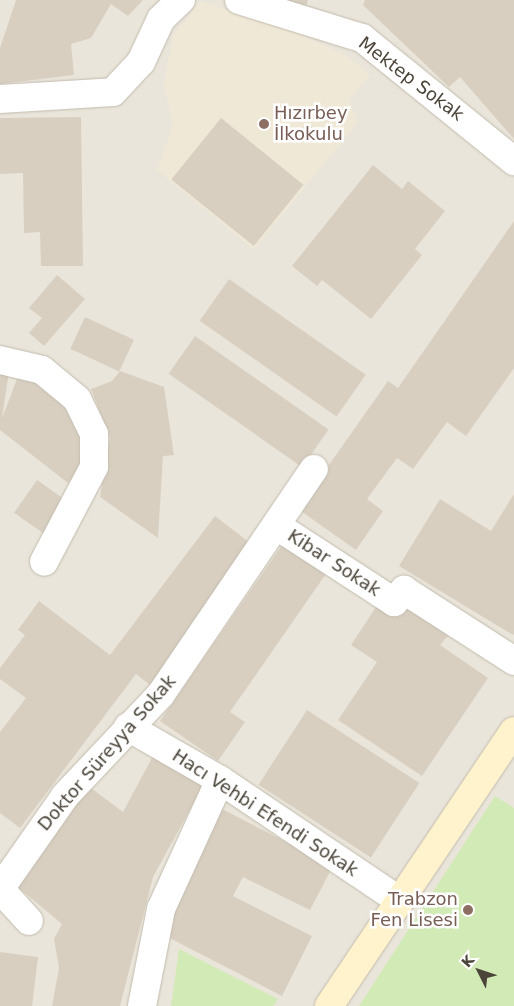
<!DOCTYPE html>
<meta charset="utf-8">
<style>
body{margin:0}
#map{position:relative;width:514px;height:1006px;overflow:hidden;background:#f6f3ec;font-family:"DejaVu Sans",sans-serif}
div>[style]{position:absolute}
.residential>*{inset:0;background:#eae5da;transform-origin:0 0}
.education>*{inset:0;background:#efe8d6}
.green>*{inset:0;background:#d2eab5}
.building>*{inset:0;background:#d8cfc1;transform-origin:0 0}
.roads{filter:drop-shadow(0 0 1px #c2bbae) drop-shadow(0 0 1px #c2bbae)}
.street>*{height:28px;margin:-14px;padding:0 14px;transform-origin:14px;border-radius:14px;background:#fff}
.secondary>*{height:28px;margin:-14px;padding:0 14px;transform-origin:14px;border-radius:14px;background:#fff3cd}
.dots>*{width:14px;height:14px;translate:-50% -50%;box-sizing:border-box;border:2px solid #fff;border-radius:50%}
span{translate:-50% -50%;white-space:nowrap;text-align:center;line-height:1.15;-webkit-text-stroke:5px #fff;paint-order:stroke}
.street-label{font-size:18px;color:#4b4439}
.education-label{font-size:18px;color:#785e54}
.left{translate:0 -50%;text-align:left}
.right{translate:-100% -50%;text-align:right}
.north{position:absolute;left:454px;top:946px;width:50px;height:50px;-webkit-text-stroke:4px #fff;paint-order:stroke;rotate:311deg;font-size:14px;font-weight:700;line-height:20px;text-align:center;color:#4b4439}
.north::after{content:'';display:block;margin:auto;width:18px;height:22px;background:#4b4439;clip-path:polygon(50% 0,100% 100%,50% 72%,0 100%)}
</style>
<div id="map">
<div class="residential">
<i style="left:0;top:0;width:514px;height:1006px"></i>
</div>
<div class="education">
<i style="clip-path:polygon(201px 1px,302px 35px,347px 56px,370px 75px,349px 100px,358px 122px,254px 249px,157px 170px,173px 126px,164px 85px,173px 36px)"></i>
</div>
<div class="green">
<i style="clip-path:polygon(495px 796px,514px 808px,514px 1006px,359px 1006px)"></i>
<i style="clip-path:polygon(179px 949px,278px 999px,273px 1006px,171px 1006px)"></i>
</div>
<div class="building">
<i style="clip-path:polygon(16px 0,143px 0,128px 16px,111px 4px,91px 38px,71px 44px,74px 75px,0 84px,0 48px)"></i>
<i style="clip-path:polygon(269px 0,308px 0,304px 12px)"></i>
<i style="clip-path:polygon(365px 0,514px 0,514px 139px,460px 77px,449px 87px,363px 5px)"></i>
<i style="clip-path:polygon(81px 117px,83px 266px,41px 266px,40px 232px,24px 233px,23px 173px,0 174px,0 118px)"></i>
<i style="left:221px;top:118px;width:106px;height:79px;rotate:39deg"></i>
<i style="clip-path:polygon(373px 165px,402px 189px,408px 181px,445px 211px,415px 249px,422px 255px,371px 319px,322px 280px,317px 286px,292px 266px)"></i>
<i style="clip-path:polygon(514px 221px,514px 368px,466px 436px,447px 422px,413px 469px,397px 458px,367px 499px,383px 511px,356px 550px,298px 509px,388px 381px,398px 388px)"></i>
<i style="clip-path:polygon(57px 275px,85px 299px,44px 346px,29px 333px,42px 318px,29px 308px)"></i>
<i style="left:229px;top:279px;width:167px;height:51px;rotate:35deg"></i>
<i style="left:85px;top:317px;width:54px;height:35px;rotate:25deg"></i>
<i style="left:195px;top:336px;width:163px;height:46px;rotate:35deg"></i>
<i style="clip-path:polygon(0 371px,9px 372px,2px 418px,19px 374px,41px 381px,69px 408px,81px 435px,85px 462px,68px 483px,0 430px)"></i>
<i style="clip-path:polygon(120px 371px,164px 387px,174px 455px,163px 456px,158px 538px,100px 497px,110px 438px,91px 389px,112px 381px)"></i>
<i style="left:37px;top:480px;width:40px;height:40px;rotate:35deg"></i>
<i style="clip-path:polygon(514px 494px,514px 634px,513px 635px,399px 566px,440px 499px,491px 531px)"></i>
<i style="clip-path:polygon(215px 516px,254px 546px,150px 685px,136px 674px,20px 828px,0 813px,0 732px,26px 698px,0 679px,0 668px,25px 635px,18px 630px,39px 601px,110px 655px)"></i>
<i style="clip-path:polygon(285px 541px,328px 571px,230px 712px,245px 722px,218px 761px,160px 721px)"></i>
<i style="clip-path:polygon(405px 598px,454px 629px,440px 645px,488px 678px,422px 776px,338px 720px,377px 662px,351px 645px,378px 604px)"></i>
<i style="left:307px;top:710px;width:134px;height:89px;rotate:33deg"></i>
<i style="clip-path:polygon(153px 756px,204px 784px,153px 877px,120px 1006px,52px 1006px,59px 968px,54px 939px,62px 924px,13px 883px,87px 785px,123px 812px)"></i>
<i style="clip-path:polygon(222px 809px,333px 866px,310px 910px,243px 877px,233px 896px,312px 936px,282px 996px,158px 932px)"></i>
<i style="clip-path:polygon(0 952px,38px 957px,32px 1006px,0 1006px)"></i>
</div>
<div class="roads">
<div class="street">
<i style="left:239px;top:0;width:129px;rotate:17.2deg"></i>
<i style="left:362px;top:38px;width:196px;rotate:39deg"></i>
<i style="left:0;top:99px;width:113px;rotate:-3.5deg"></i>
<i style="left:113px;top:92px;width:41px;rotate:-47deg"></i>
<i style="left:141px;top:62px;width:47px;rotate:-65.1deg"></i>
<i style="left:161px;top:19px;width:28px;rotate:-44deg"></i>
<i style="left:0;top:360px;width:43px;rotate:13.4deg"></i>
<i style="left:42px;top:370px;width:45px;rotate:39.6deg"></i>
<i style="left:77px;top:399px;width:39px;rotate:64deg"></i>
<i style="left:94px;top:434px;width:33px;rotate:90deg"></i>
<i style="left:94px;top:467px;width:107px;rotate:117.8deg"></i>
<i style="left:277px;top:526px;width:140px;rotate:33deg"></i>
<i style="left:394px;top:602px;width:16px;rotate:-50deg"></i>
<i style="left:404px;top:590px;width:131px;rotate:32.8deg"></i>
<i style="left:128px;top:727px;width:106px;rotate:29.9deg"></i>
<i style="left:220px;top:780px;width:217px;rotate:33.9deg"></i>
<i style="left:0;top:889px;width:113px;rotate:-55deg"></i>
<i style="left:65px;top:796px;width:140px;rotate:-46.7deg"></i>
<i style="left:161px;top:694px;width:272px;rotate:-55.8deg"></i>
<i style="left:0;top:889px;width:43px;rotate:47.8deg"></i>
<i style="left:142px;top:1006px;width:99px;rotate:-78.9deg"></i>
<i style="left:161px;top:909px;width:142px;rotate:-65.4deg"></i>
</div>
<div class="secondary">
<i style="left:329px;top:1006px;width:331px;rotate:-56.1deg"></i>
</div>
</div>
<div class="dots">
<i style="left:264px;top:124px;background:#8d6e63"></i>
<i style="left:468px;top:910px;background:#8d6e63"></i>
</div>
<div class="street-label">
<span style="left:411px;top:79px;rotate:37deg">Mektep Sokak</span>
<span style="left:334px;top:563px;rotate:33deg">Kibar Sokak</span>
<span style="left:107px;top:753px;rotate:-49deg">Doktor Süreyya Sokak</span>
<span style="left:265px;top:813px;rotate:33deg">Hacı Vehbi Efendi Sokak</span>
</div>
<div class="education-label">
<span class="left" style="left:274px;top:124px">Hızırbey<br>İlkokulu</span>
<span class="right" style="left:458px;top:910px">Trabzon<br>Fen Lisesi</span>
</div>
<div class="north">K</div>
</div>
